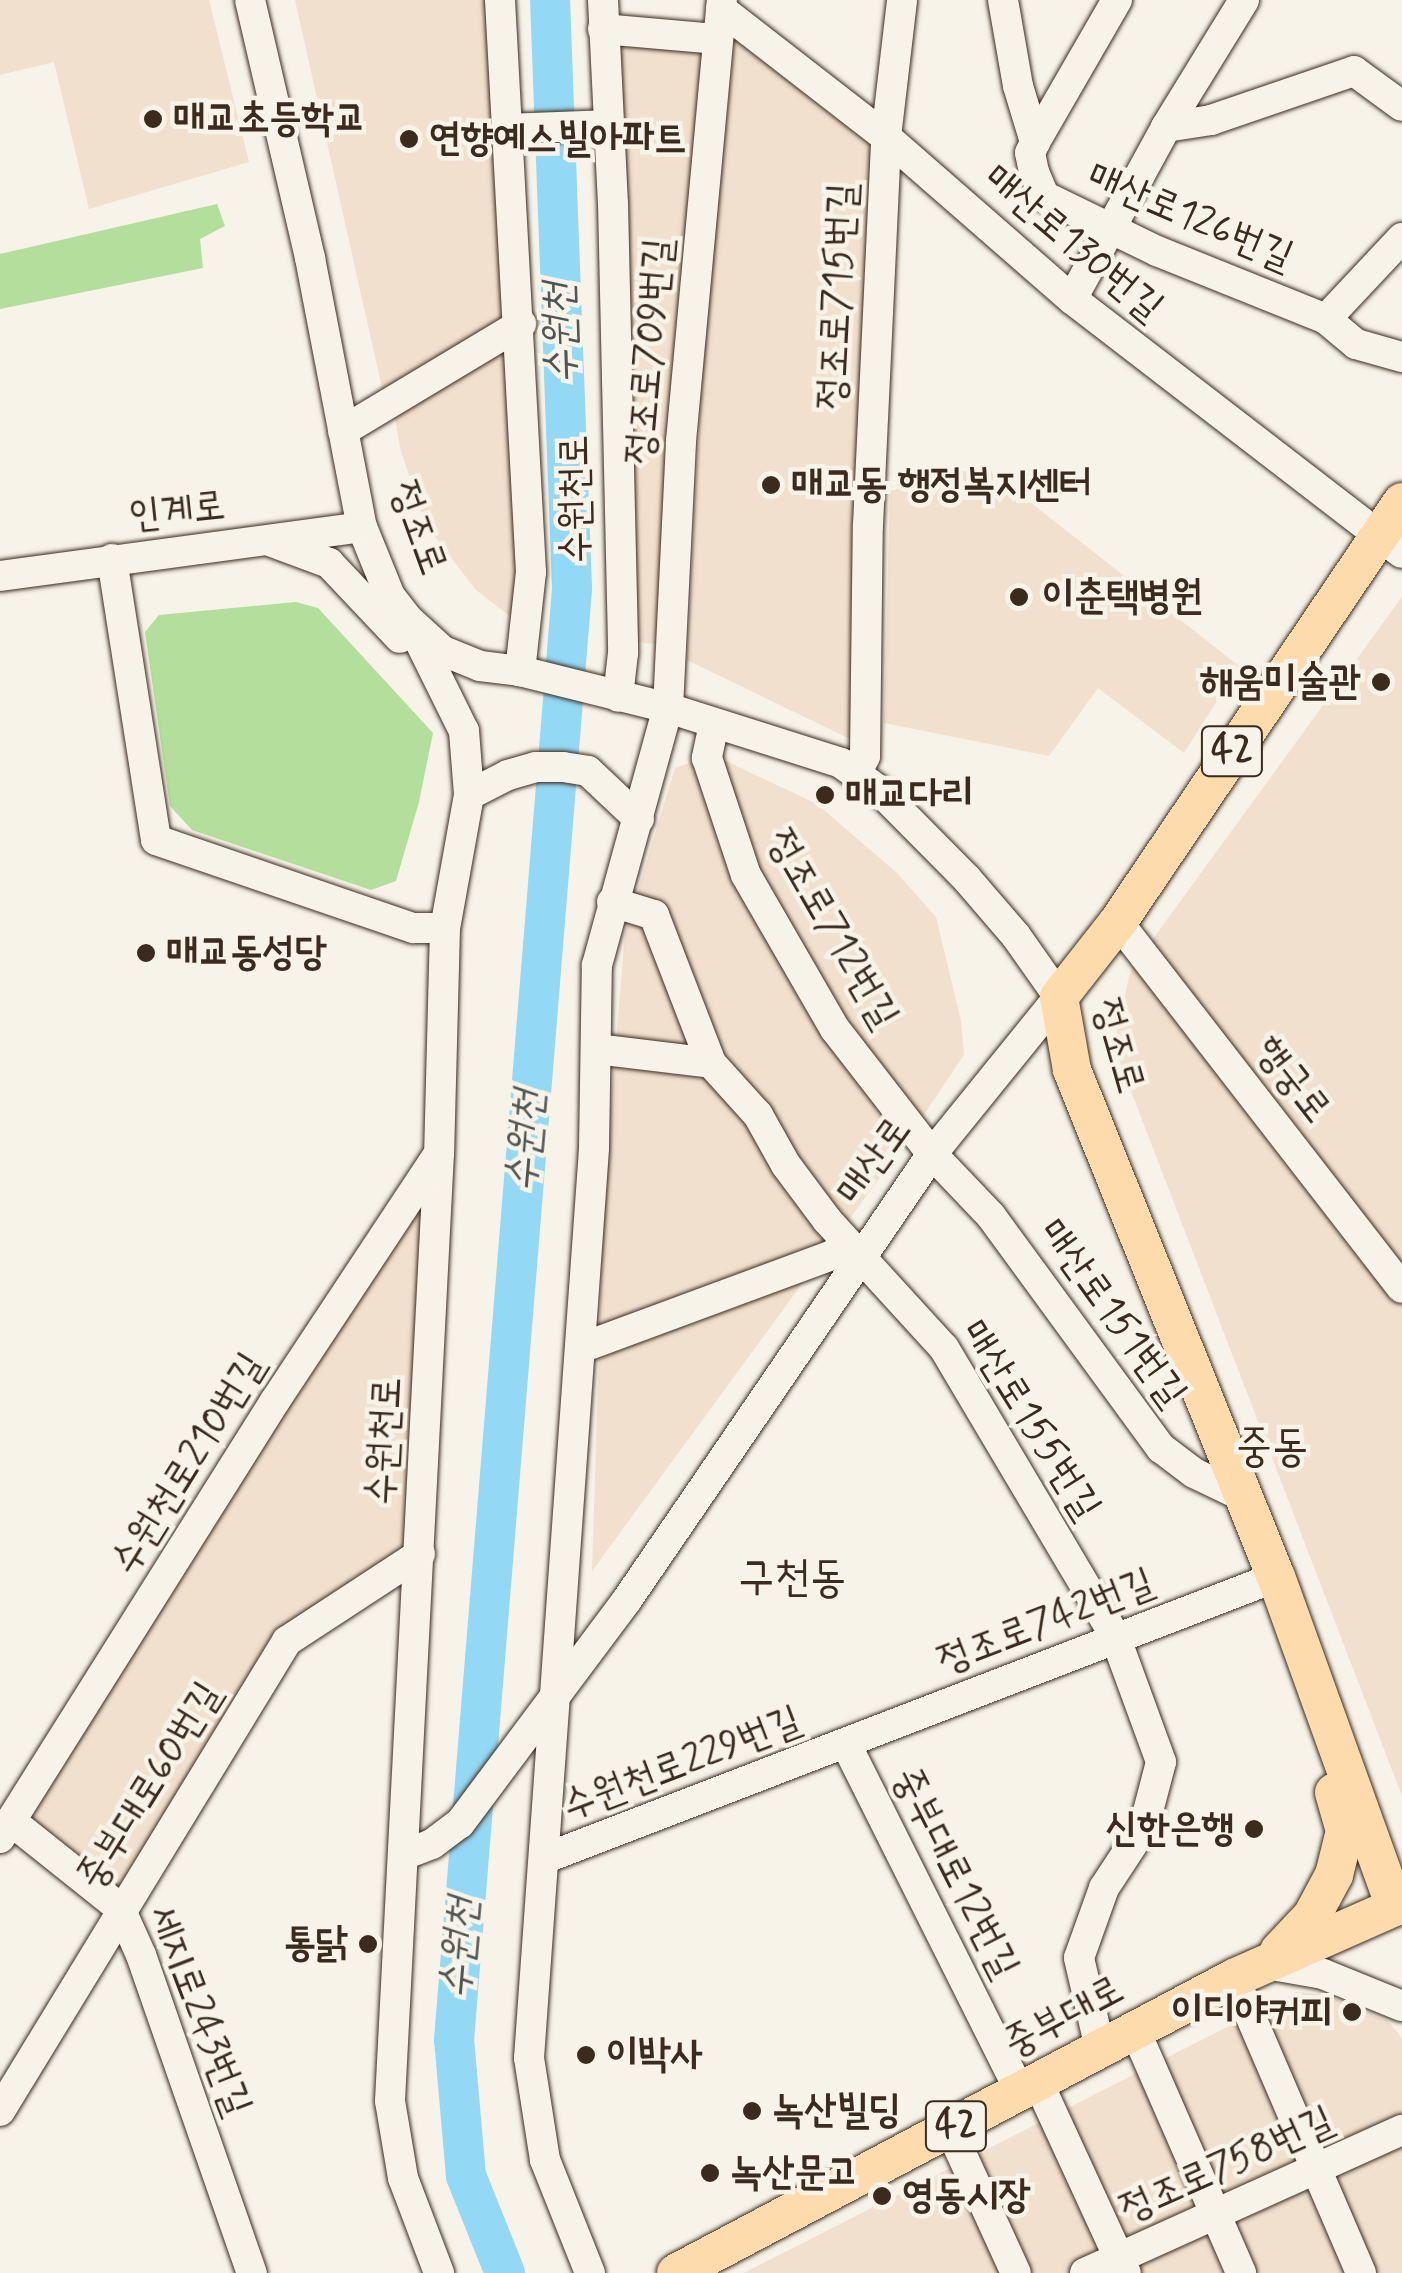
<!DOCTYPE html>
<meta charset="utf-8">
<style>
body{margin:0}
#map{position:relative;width:1402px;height:2273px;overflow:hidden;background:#f7f3e8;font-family:Mynerve,"Poor Story",sans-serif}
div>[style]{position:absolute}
.built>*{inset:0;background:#f0e0cd}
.green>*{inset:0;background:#b3de9b}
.river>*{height:40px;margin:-20px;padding:0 20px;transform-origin:20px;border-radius:20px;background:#93d8f4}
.roads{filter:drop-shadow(0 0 2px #3b2a1e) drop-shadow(0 0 2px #3b2a1e)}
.minor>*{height:30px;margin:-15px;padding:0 15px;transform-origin:15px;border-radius:15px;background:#f7f3e8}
.major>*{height:38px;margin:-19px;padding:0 19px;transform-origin:19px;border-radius:19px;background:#fedbac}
.dots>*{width:28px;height:28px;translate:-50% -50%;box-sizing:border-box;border:5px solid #f7f3e8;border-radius:50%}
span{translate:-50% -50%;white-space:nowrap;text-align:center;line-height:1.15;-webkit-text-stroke:9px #f7f3e8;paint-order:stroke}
.shield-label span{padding:2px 8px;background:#f7f3e8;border:2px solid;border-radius:8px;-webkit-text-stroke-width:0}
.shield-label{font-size:38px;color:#3b2a1e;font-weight:700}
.poi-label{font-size:40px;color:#3b2a1e;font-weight:700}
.left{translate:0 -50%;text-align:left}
.right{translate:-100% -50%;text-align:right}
.street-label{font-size:40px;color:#3b2a1e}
.water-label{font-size:42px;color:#515654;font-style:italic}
.quarter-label{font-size:45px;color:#3b2a1e}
</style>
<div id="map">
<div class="built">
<i style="clip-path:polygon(0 0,209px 0,249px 162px,89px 209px,54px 62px,0 75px)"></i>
<i style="clip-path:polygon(295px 0,495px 0,513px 321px,385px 401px)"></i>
<i style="clip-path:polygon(735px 36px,880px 141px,852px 740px,687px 660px,703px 355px)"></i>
<i style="clip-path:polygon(609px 37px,708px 49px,656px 644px,636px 642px)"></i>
<i style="clip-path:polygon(515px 340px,519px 444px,515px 620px,476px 590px,425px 524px,400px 448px,393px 405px)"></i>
<i style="clip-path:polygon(984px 466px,1239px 666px,1184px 753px,1098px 688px,1049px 756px,884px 723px,890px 491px)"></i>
<i style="clip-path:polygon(1402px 597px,1402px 1796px,1116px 1052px,1115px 1038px,1130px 973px,1147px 947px)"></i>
<i style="clip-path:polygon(724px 760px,817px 804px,897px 873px,936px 917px,961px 1021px,964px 1055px,902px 1147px,592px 1571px,604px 1190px,625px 933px,675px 768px,696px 761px)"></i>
<i style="clip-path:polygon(414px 1197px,432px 1203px,412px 1550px,283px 1634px,119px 1896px,19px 1817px)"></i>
<i style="clip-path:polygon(1296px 1992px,1325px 1995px,1388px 2021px,1402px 2038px,1402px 2273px,744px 2273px)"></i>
</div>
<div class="green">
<i style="clip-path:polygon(217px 204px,225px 226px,200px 239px,203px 268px,0 309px,0 254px)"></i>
<i style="clip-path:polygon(296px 602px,318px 608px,433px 733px,419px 802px,396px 881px,371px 890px,192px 830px,170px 806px,145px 632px,159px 615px)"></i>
</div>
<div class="river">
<i style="left:505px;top:2273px;width:105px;rotate:-111.9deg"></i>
<i style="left:466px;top:2176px;width:137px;rotate:-95deg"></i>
<i style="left:454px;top:2040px;width:1457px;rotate:-85.35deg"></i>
<i style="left:572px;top:588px;width:588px;rotate:-92.14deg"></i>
</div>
<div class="roads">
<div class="minor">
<i style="left:250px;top:0;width:265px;rotate:76.9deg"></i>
<i style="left:310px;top:258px;width:274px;rotate:79.1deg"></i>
<i style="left:362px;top:527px;width:74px;rotate:67.9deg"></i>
<i style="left:390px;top:596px;width:31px;rotate:52deg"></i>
<i style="left:409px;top:620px;width:46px;rotate:42.4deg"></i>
<i style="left:443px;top:651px;width:40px;rotate:22deg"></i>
<i style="left:480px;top:666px;width:40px;rotate:7.1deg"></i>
<i style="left:520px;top:671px;width:153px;rotate:14deg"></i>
<i style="left:668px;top:708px;width:182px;rotate:17.6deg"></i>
<i style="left:841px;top:763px;width:49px;rotate:35.9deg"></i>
<i style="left:881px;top:792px;width:122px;rotate:45.3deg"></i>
<i style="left:967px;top:879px;width:75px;rotate:49.3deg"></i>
<i style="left:1016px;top:936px;width:75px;rotate:54.8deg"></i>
<i style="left:1059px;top:997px;width:202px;rotate:129deg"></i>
<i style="left:932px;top:1154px;width:540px;rotate:124.37deg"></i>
<i style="left:627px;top:1600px;width:279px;rotate:126.8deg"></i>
<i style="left:460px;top:1823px;width:35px;rotate:143deg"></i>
<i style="left:432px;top:1844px;width:30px;rotate:159deg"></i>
<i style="left:500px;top:0;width:573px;rotate:86.9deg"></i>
<i style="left:531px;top:572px;width:100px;rotate:96.3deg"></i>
<i style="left:603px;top:0;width:203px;rotate:87.2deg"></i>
<i style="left:613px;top:203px;width:450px;rotate:88.7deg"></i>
<i style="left:623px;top:653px;width:44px;rotate:96.5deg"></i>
<i style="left:1003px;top:0;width:87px;rotate:80.1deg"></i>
<i style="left:1018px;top:86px;width:59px;rotate:73.1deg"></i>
<i style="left:1035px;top:142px;width:12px;rotate:114deg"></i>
<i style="left:1030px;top:153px;width:19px;rotate:78deg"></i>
<i style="left:1034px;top:172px;width:26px;rotate:67deg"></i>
<i style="left:1044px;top:196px;width:126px;rotate:26deg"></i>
<i style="left:1157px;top:251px;width:182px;rotate:21.9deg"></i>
<i style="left:1326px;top:319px;width:39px;rotate:40deg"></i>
<i style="left:1356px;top:344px;width:48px;rotate:15.8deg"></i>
<i style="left:721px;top:9px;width:209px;rotate:37.8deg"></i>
<i style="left:886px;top:137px;width:247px;rotate:41.1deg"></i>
<i style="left:1072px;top:299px;width:416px;rotate:37.6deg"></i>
<i style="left:603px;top:29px;width:115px;rotate:5deg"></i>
<i style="left:1166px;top:127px;width:46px;rotate:-8.8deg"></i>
<i style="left:1211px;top:120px;width:151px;rotate:-18.9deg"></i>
<i style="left:1354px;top:71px;width:59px;rotate:36.1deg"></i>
<i style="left:507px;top:129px;width:102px;rotate:-2.2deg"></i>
<i style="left:1035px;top:142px;width:164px;rotate:-60deg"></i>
<i style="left:1072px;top:299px;width:196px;rotate:-61.3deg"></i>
<i style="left:1166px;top:127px;width:149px;rotate:-58.4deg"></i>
<i style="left:1326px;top:319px;width:111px;rotate:-46.8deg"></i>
<i style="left:343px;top:431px;width:208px;rotate:-31deg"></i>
<i style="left:272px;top:542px;width:61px;rotate:20.2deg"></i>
<i style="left:329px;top:563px;width:103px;rotate:46.6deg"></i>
<i style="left:112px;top:559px;width:284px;rotate:81.1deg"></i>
<i style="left:156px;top:840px;width:272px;rotate:18.9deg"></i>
<i style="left:413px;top:928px;width:32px"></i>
<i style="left:0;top:576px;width:365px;rotate:-7.7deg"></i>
<i style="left:415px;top:632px;width:110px;rotate:63.7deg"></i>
<i style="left:464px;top:731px;width:64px;rotate:85.5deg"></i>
<i style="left:469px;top:795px;width:135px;rotate:100.2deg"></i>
<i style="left:445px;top:928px;width:225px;rotate:91.5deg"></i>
<i style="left:439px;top:1153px;width:949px;rotate:92.96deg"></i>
<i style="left:390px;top:2101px;width:78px;rotate:80.4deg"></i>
<i style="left:403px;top:2178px;width:102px;rotate:69.2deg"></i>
<i style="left:714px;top:724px;width:35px;rotate:102deg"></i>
<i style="left:707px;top:758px;width:123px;rotate:71.6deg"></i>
<i style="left:746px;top:875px;width:178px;rotate:60deg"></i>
<i style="left:835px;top:1029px;width:158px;rotate:52.2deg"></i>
<i style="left:932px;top:1154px;width:86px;rotate:46.4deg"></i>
<i style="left:991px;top:1216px;width:288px;rotate:53.8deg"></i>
<i style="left:1161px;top:1448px;width:41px;rotate:37.1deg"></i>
<i style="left:1194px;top:1473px;width:55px;rotate:25.6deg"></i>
<i style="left:856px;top:774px;width:20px;rotate:-63deg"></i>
<i style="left:865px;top:756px;width:231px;rotate:-89.3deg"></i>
<i style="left:868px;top:525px;width:388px;rotate:-87.3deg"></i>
<i style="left:886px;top:137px;width:138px;rotate:-83.3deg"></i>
<i style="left:469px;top:795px;width:44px;rotate:-27.1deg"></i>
<i style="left:508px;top:775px;width:29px;rotate:-16deg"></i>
<i style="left:536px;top:767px;width:27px"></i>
<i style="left:563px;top:767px;width:25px;rotate:9deg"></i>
<i style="left:588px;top:771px;width:70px;rotate:43.3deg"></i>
<i style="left:612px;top:902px;width:44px;rotate:17.2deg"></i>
<i style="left:654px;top:915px;width:159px;rotate:68.9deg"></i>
<i style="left:711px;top:1063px;width:70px;rotate:47.9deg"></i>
<i style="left:758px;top:1115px;width:57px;rotate:60.8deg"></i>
<i style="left:786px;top:1165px;width:69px;rotate:53.3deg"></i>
<i style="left:827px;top:1220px;width:173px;rotate:47.6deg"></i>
<i style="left:944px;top:1348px;width:335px;rotate:59.3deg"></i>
<i style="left:1115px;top:1636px;width:134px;rotate:69.9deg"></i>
<i style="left:1161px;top:1762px;width:67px;rotate:104.7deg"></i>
<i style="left:1144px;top:1827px;width:73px;rotate:123.3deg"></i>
<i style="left:1104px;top:1888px;width:74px;rotate:109.7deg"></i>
<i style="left:1079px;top:1958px;width:92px;rotate:76.9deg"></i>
<i style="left:1118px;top:922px;width:463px;rotate:52.2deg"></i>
<i style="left:596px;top:1049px;width:116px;rotate:6.9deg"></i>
<i style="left:581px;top:1348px;width:268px;rotate:-20.3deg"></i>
<i style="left:832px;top:1255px;width:30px;rotate:2deg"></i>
<i style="left:846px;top:1744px;width:388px;rotate:63.4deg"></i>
<i style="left:11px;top:1821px;width:139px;rotate:38.6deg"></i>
<i style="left:120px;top:1908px;width:51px;rotate:65.9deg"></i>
<i style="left:141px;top:1955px;width:337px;rotate:70.8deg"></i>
<i style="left:0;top:1838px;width:516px;rotate:-57.82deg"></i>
<i style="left:275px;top:1401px;width:295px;rotate:-56.5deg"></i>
<i style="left:546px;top:1858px;width:782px;rotate:-21.05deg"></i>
<i style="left:1266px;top:1964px;width:58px;rotate:10deg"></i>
<i style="left:1323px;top:1974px;width:85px;rotate:22.1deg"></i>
<i style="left:1234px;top:1978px;width:321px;rotate:66.7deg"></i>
<i style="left:1135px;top:2030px;width:265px;rotate:66.4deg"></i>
<i style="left:1038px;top:2082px;width:210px;rotate:65.3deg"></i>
<i style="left:0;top:2111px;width:551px;rotate:-58.59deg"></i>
<i style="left:287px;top:1641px;width:159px;rotate:-33.2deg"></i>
<i style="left:950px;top:2129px;width:158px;rotate:65.4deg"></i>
<i style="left:590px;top:2273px;width:122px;rotate:-111.7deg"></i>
<i style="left:545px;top:2160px;width:103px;rotate:-98.9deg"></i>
<i style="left:529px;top:2058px;width:912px;rotate:-85.91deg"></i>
<i style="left:594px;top:1148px;width:183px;rotate:-89.1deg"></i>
<i style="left:597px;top:965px;width:267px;rotate:-74.6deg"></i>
<i style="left:668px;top:708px;width:267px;rotate:-87.2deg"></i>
<i style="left:681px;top:441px;width:443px;rotate:-84.7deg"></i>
<i style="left:1085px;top:2273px;width:348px;rotate:-24.3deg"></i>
</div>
<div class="major">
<i style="left:1279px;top:1951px;width:48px;rotate:-46.7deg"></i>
<i style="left:1312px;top:1916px;width:47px;rotate:-61.8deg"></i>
<i style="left:1334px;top:1875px;width:45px;rotate:-76deg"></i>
<i style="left:1345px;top:1831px;width:40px;rotate:-106deg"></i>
<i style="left:676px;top:2273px;width:631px;rotate:-27.86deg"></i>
<i style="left:1234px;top:1978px;width:176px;rotate:-23.8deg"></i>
<i style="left:1395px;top:1907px;width:351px;rotate:-109.8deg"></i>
<i style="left:1276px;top:1577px;width:547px;rotate:-111.92deg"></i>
<i style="left:1072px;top:1070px;width:74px;rotate:-100.1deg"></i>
<i style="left:1059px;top:997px;width:95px;rotate:-51.8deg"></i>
<i style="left:1118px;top:922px;width:507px;rotate:-55.93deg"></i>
</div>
</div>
<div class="dots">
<i style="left:153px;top:119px;background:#3b2a1e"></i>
<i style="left:409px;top:139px;background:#3b2a1e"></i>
<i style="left:771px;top:485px;background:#3b2a1e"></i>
<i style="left:1019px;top:597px;background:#3b2a1e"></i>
<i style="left:1381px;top:682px;background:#3b2a1e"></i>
<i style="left:825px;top:795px;background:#3b2a1e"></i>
<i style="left:146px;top:953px;background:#3b2a1e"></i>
<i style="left:1254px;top:1829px;background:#3b2a1e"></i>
<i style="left:368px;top:1944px;background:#3b2a1e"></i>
<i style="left:1352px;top:2012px;background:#3b2a1e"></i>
<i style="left:586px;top:2055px;background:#3b2a1e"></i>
<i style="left:752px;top:2111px;background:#3b2a1e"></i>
<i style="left:710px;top:2173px;background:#3b2a1e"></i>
<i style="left:882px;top:2196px;background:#3b2a1e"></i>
</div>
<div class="shield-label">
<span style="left:1232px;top:751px">42</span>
<span style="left:956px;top:2126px">42</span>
</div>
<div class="poi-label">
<span class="left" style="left:173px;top:119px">매교초등학교</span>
<span class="left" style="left:429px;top:139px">연향예스빌아파트</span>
<span class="left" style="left:791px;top:485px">매교동 행정복지센터</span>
<span class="left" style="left:1042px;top:597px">이춘택병원</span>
<span class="right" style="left:1361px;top:682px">해움미술관</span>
<span class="left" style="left:845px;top:795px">매교다리</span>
<span class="left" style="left:166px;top:953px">매교동성당</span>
<span class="right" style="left:1234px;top:1829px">신한은행</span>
<span class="right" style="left:348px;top:1944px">통닭</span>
<span class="right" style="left:1332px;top:2012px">이디야커피</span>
<span class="left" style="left:606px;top:2055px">이박사</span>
<span class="left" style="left:772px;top:2111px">녹산빌딩</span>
<span class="left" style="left:730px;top:2173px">녹산문고</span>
<span class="left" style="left:902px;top:2196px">영동시장</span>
</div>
<div class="street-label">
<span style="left:1190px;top:217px;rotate:23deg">매산로126번길</span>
<span style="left:1073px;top:243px;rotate:40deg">매산로130번길</span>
<span style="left:838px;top:296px;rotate:-87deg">정조로715번길</span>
<span style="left:650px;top:351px;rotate:-85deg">정조로709번길</span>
<span style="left:576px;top:499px;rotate:-91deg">수원천로</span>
<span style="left:177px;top:511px;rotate:-6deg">인계로</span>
<span style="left:418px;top:528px;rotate:70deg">정조로</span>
<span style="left:832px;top:929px;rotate:60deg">정조로712번길</span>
<span style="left:1118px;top:1046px;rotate:74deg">정조로</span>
<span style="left:1292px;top:1080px;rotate:52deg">행궁로</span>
<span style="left:874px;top:1161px;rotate:-54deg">매산로</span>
<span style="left:1112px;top:1313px;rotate:54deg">매산로151번길</span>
<span style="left:1030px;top:1420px;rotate:58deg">매산로155번길</span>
<span style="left:385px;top:1441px;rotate:-87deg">수원천로</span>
<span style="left:189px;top:1464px;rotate:-58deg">수원천로210번길</span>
<span style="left:1046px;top:1622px;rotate:-21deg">정조로742번길</span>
<span style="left:682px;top:1764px;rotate:-21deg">수원천로229번길</span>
<span style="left:150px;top:1786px;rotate:-58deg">중부대로60번길</span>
<span style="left:955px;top:1873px;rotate:63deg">중부대로12번길</span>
<span style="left:199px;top:2011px;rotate:69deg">세지로243번길</span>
<span style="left:1064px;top:2017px;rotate:-28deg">중부대로</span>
<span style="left:1227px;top:2165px;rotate:-24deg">정조로758번길</span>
</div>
<div class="water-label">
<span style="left:562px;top:333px;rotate:-92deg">수원천</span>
<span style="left:527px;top:1141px;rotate:-85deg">수원천</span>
<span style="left:461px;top:1948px;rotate:-85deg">수원천</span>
</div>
<div class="quarter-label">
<span style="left:1272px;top:1448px">중동</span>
<span style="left:792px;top:1579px">구천동</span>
</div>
</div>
